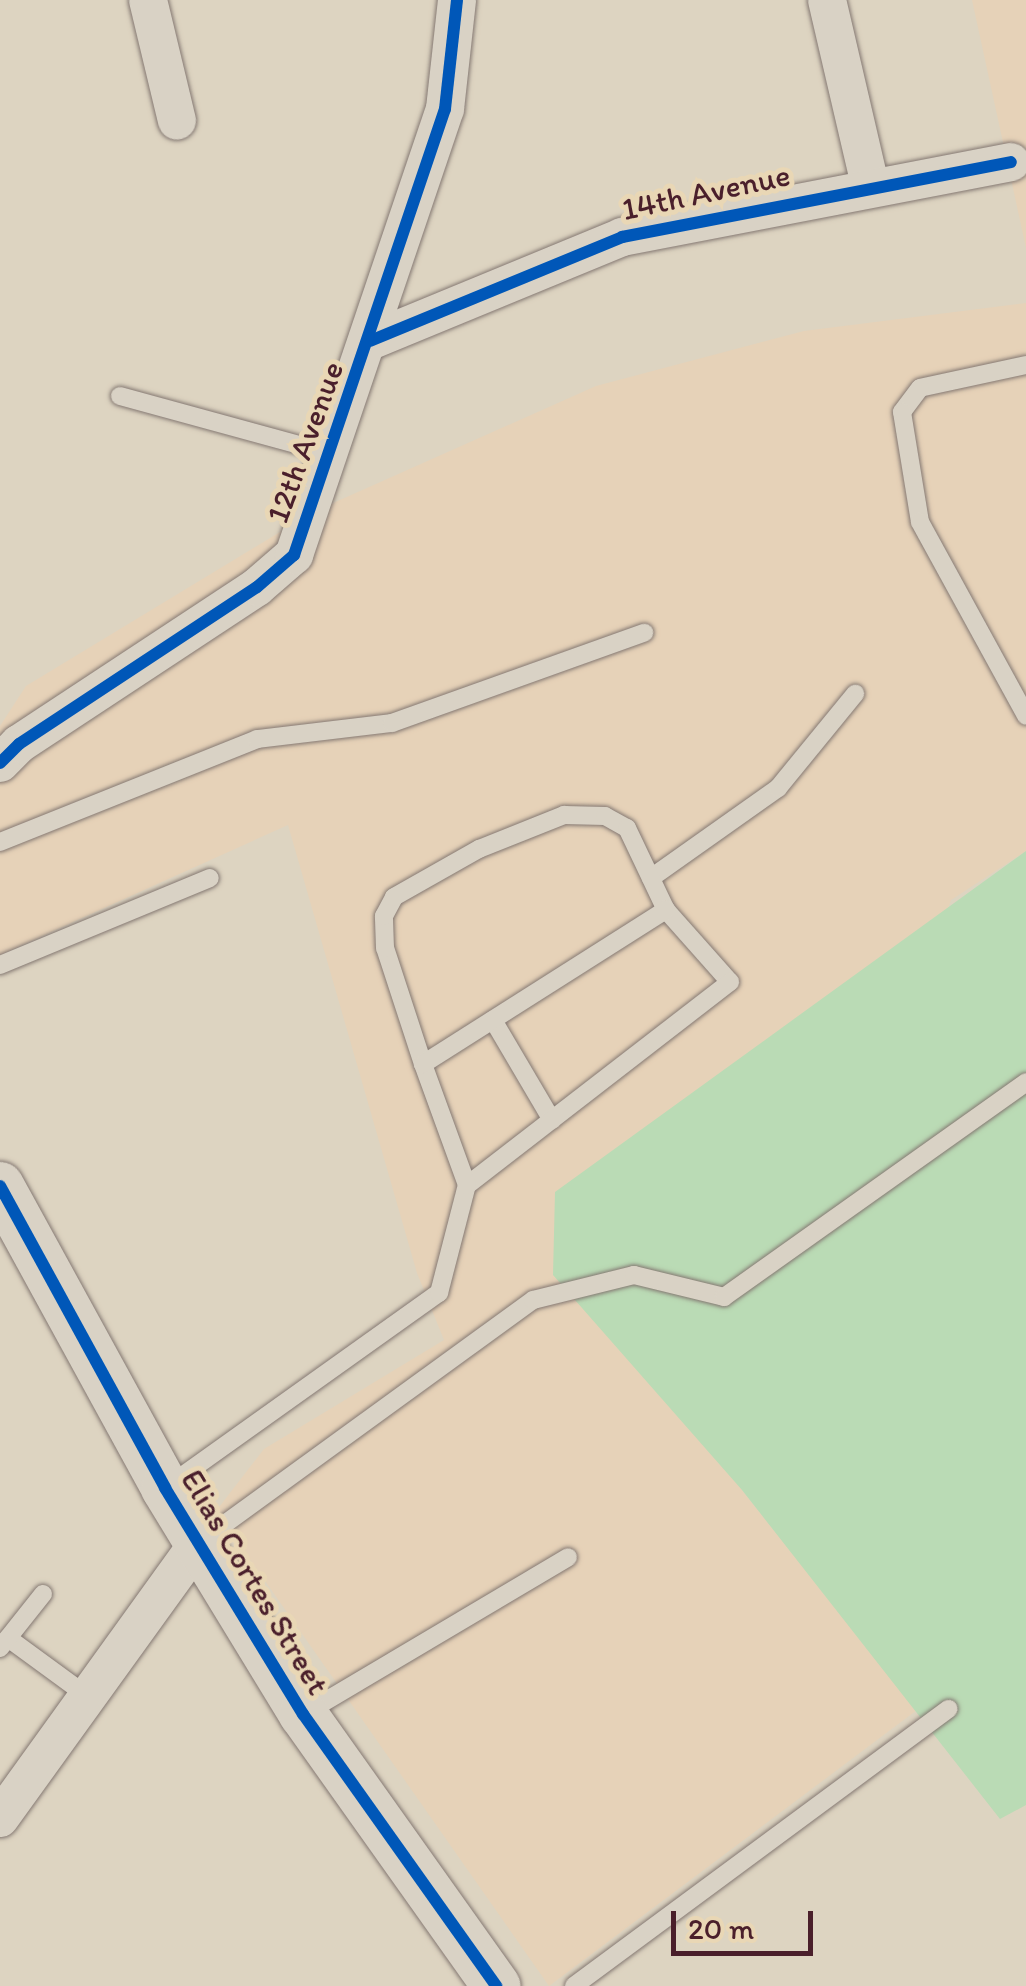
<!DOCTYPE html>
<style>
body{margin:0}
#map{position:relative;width:1026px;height:1986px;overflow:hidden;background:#ddd4c1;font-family:Itim,sans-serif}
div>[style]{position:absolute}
.built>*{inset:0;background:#e6d2b8}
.green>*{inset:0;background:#badbb5}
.roads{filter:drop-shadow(0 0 2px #847872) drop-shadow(0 0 2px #847872)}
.service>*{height:18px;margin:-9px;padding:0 9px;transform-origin:9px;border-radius:9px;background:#d9d2c5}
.minor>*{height:38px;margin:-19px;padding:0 19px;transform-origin:19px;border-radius:19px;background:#d9d2c5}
.tertiary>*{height:48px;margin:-24px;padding:0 24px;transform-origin:24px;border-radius:24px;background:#d9d2c5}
.cycleway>*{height:12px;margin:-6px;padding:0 6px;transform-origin:6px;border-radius:6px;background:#0057b8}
span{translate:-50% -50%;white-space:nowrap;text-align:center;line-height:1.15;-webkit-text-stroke:10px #e9d7b5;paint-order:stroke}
.street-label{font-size:32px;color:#4a1f2b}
.scale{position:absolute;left:671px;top:1911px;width:142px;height:45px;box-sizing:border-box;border:5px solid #4a1f2b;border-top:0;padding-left:12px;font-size:30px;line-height:35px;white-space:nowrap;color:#4a1f2b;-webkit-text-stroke:8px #e9d7b5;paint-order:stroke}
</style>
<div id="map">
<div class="built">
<i style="clip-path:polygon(972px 0,1026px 0,1026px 248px)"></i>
<i style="clip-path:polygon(1026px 303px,1026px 851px,951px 900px,742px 1490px,917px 1710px,549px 1986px,216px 1511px,264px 1449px,444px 1340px,417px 1273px,288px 825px,0 955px,0 726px,26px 686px,313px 512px,596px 386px,804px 331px)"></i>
</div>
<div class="green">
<i style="clip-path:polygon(1026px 851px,1026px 1805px,1000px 1819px,742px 1490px,553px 1275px,555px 1192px)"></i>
</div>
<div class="roads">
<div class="service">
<i style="left:1026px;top:365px;width:108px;rotate:167.8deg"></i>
<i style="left:920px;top:388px;width:30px;rotate:127deg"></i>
<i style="left:902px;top:412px;width:111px;rotate:80.7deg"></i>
<i style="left:920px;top:522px;width:221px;rotate:61.3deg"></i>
<i style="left:120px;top:396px;width:220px;rotate:15.3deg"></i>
<i style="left:0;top:842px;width:277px;rotate:-21.8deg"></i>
<i style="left:257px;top:739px;width:136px;rotate:-6.8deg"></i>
<i style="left:392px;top:723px;width:268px;rotate:-19.7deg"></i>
<i style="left:651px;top:878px;width:156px;rotate:-35.3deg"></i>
<i style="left:778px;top:788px;width:122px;rotate:-50.7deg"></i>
<i style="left:0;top:965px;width:227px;rotate:-22.5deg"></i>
<i style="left:493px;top:1020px;width:116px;rotate:59.5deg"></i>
<i style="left:423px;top:1064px;width:122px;rotate:-108.1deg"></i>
<i style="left:385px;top:948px;width:32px;rotate:-92deg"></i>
<i style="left:384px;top:916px;width:21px;rotate:-62deg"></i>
<i style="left:394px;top:897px;width:98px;rotate:-29.5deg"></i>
<i style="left:479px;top:849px;width:92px;rotate:-21.8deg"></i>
<i style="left:564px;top:815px;width:41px;rotate:1.4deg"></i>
<i style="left:605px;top:816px;width:25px;rotate:29deg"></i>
<i style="left:627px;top:828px;width:91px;rotate:64.6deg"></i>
<i style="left:666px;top:910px;width:96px;rotate:48.4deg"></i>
<i style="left:730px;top:982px;width:332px;rotate:142.3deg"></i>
<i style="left:168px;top:1486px;width:333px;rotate:-35.5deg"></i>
<i style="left:439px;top:1293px;width:112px;rotate:-75.5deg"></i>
<i style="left:467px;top:1185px;width:129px;rotate:-110deg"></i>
<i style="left:423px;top:1064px;width:288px;rotate:-32.4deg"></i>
<i style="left:200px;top:1542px;width:412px;rotate:-36deg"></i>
<i style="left:533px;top:1300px;width:104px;rotate:-13.9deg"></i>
<i style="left:634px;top:1275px;width:93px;rotate:13.7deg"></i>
<i style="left:724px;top:1297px;width:371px;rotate:-35.4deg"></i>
<i style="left:8px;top:1638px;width:97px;rotate:36.2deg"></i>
<i style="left:0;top:1648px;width:69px;rotate:-51.5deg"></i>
<i style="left:304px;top:1714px;width:307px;rotate:-30.7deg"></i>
<i style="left:574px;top:1986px;width:466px;rotate:-36.5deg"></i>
</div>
<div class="minor">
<i style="left:148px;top:0;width:124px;rotate:76.5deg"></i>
<i style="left:827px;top:0;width:190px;rotate:76.9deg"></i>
<i style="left:370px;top:341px;width:273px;rotate:-22.4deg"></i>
<i style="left:622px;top:237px;width:396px;rotate:-10.9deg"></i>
<i style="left:0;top:763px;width:27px;rotate:-45deg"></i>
<i style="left:19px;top:744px;width:285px;rotate:-33.4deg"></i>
<i style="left:257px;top:587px;width:49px;rotate:-40.9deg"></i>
<i style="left:294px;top:555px;width:471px;rotate:-71.3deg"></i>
<i style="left:445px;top:109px;width:110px;rotate:-83.7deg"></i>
<i style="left:0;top:1818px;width:340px;rotate:-54.2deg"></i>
</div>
<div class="tertiary">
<i style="left:0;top:1186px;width:344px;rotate:61.3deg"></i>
<i style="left:165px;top:1488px;width:265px;rotate:58.6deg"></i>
<i style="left:303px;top:1714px;width:334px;rotate:54.6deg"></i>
</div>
</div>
<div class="cycleway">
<i style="left:370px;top:341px;width:273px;rotate:-22.4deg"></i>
<i style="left:622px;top:237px;width:396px;rotate:-10.9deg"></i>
<i style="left:0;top:763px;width:27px;rotate:-45deg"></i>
<i style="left:19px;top:744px;width:285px;rotate:-33.4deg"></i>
<i style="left:257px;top:587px;width:49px;rotate:-40.9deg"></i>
<i style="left:294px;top:555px;width:471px;rotate:-71.3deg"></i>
<i style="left:445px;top:109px;width:110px;rotate:-83.7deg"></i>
<i style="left:0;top:1186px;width:344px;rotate:61.3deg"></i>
<i style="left:165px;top:1488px;width:265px;rotate:58.6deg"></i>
<i style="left:303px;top:1714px;width:334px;rotate:54.6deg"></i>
</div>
<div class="street-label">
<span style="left:706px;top:192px;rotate:-12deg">14th Avenue</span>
<span style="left:305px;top:442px;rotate:-70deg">12th Avenue</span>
<span style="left:255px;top:1582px;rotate:59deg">Elias Cortes Street</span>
</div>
<div class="scale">20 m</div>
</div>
